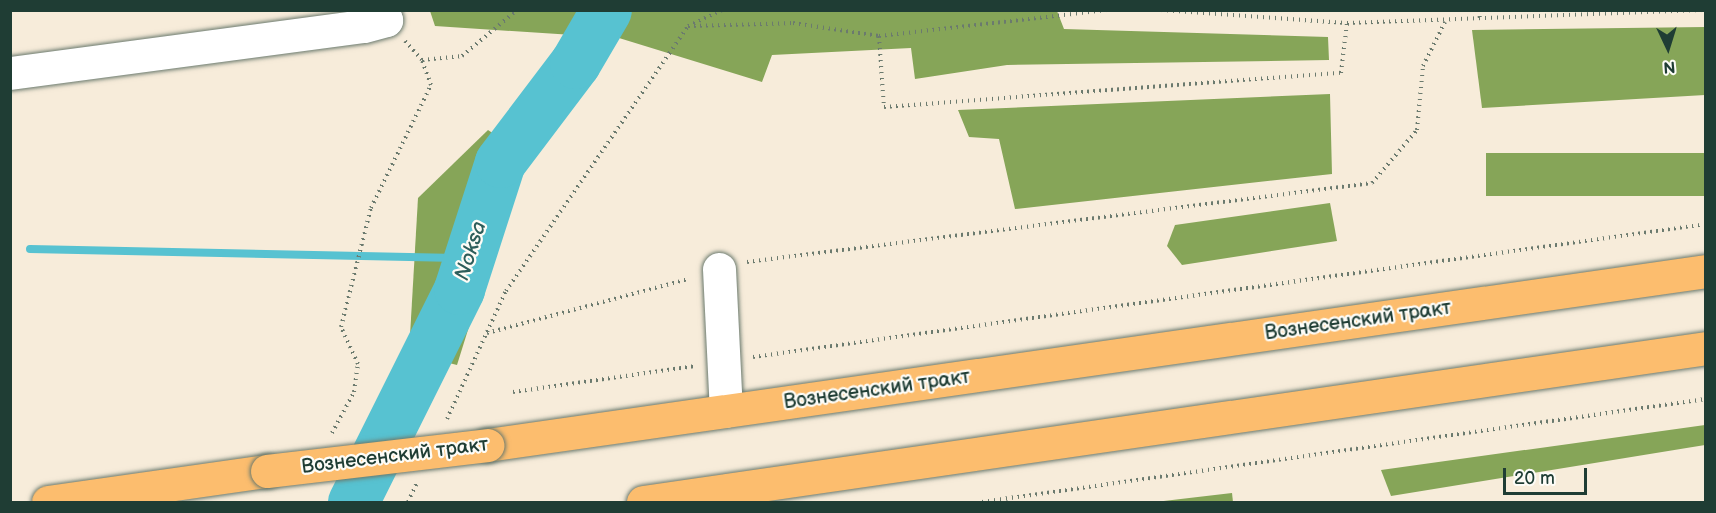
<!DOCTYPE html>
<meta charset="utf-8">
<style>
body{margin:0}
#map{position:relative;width:1716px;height:513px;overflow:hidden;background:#f7ecda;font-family:"Balsamiq Sans",sans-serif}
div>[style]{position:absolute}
.forest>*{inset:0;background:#86a558;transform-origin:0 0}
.stream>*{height:8px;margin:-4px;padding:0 4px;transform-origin:4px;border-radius:4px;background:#57c2d1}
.river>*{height:51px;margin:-25.5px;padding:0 25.5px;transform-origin:25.5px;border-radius:25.5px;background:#57c2d1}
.path>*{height:4px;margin-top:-2px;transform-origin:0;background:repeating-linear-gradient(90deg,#6b7a6e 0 1.5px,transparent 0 6px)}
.roads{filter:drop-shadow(0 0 2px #6b7a6e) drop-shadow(0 0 2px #6b7a6e)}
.minor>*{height:33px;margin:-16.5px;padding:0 16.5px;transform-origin:16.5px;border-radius:16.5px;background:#fff}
.major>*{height:33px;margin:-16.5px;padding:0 16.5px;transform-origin:16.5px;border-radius:16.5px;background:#fcbd6e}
.bridges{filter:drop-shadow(0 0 2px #6b7a6e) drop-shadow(0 0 2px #6b7a6e)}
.major-bridge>*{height:33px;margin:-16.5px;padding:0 16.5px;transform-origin:16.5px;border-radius:16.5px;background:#fcbd6e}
span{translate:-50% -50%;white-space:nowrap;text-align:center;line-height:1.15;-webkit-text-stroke:4.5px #fdfcf7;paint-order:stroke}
.street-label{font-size:20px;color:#1f3d34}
.water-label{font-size:21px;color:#2d5e5b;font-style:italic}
.frame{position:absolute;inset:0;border:12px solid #1f3d34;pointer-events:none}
.north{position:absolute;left:1638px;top:18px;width:60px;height:60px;-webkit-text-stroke:4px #fdfcf7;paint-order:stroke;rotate:176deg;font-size:16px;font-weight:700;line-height:24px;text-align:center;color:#1f3d34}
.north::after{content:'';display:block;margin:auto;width:21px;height:27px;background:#1f3d34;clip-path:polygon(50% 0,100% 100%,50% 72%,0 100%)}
.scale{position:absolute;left:1503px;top:468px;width:84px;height:27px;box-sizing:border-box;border:3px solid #1f3d34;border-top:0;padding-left:8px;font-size:18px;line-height:21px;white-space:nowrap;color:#1f3d34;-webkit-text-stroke:4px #fdfcf7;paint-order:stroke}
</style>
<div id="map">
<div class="forest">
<i style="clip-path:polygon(430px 11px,1057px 11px,1064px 29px,1328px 37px,1329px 60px,1007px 65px,915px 79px,911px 48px,772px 55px,762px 82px,619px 38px,435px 26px)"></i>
<i style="clip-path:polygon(1705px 27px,1705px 95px,1482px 108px,1472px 30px)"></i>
<i style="clip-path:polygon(1330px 94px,1332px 174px,1015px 209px,999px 139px,969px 137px,958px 110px)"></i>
<i style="clip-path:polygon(488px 130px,517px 149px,503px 218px,457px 365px,409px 353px,418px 198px)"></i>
<i style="left:1705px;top:153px;width:43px;height:219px;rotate:90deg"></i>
<i style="clip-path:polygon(1330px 203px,1337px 241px,1182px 265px,1167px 246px,1175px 225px)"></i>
<i style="clip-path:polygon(1705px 425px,1705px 445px,1391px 496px,1381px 470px)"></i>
<i style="clip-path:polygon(1232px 493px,1233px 502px,1155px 502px)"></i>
</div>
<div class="stream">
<i style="left:30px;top:249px;width:439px;rotate:1.2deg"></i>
</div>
<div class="river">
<i style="left:353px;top:502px;width:238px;rotate:-63.5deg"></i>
<i style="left:459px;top:289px;width:133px;rotate:-72.1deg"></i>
<i style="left:500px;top:162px;width:124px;rotate:-52.9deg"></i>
<i style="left:575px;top:63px;width:61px;rotate:-59.7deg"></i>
</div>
<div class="path">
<i style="left:1161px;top:10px;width:186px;rotate:4deg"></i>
<i style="left:1347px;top:23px;width:356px;rotate:-2.1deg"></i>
<i style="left:1479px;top:10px;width:9px;rotate:84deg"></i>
<i style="left:688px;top:26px;width:105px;rotate:-1.6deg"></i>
<i style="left:793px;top:23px;width:87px;rotate:8.6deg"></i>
<i style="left:879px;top:36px;width:71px;rotate:86deg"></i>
<i style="left:884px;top:107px;width:458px;rotate:-4.3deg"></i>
<i style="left:1341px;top:73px;width:50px;rotate:-83.2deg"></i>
<i style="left:879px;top:36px;width:229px;rotate:-6.5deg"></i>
<i style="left:405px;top:41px;width:25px;rotate:48deg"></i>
<i style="left:422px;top:60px;width:40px;rotate:-5.7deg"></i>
<i style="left:462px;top:56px;width:72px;rotate:-39.9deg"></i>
<i style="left:747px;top:262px;width:630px;rotate:-7.2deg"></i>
<i style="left:1372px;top:183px;width:70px;rotate:-49.7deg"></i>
<i style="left:1417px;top:130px;width:64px;rotate:-84.6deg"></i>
<i style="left:1423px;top:66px;width:49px;rotate:-63.4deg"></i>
<i style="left:487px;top:333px;width:208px;rotate:-15deg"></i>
<i style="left:753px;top:357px;width:962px;rotate:-7.94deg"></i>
<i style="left:513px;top:392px;width:184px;rotate:-8.1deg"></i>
<i style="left:447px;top:419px;width:141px;rotate:-65.3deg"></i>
<i style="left:506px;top:291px;width:321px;rotate:-55.5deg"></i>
<i style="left:688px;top:26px;width:38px;rotate:-25deg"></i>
<i style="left:332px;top:433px;width:47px;rotate:-61.8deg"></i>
<i style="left:354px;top:392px;width:28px;rotate:-82deg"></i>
<i style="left:358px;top:364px;width:41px;rotate:-114.7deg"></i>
<i style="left:341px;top:327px;width:123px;rotate:-75.9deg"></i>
<i style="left:371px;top:208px;width:137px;rotate:-64deg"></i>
<i style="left:431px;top:85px;width:27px;rotate:-110deg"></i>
<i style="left:408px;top:502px;width:21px;rotate:-65deg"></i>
<i style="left:982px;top:502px;width:731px;rotate:-8.1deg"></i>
</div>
<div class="roads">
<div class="minor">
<i style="left:10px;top:73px;width:357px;rotate:-7.6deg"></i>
<i style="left:364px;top:26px;width:23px;rotate:-15deg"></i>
<i style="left:386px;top:20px;width:10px;rotate:-107deg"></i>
<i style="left:719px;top:269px;width:142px;rotate:87.2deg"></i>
</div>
<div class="major">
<i style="left:487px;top:445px;width:1231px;rotate:-8.12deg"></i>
<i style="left:48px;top:502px;width:221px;rotate:-8.1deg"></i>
<i style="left:643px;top:502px;width:1074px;rotate:-8.24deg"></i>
</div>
</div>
<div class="bridges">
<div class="major-bridge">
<i style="left:267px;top:471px;width:222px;rotate:-6.7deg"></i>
</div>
</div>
<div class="street-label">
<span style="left:1358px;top:321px;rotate:-8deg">Вознесенский тракт</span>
<span style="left:877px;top:390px;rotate:-8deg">Вознесенский тракт</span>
<span style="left:395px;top:456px;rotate:-7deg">Вознесенский тракт</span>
</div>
<div class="water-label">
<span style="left:471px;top:251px;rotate:-72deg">Noksa</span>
</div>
<div class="frame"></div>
<div class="north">N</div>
<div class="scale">20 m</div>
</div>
